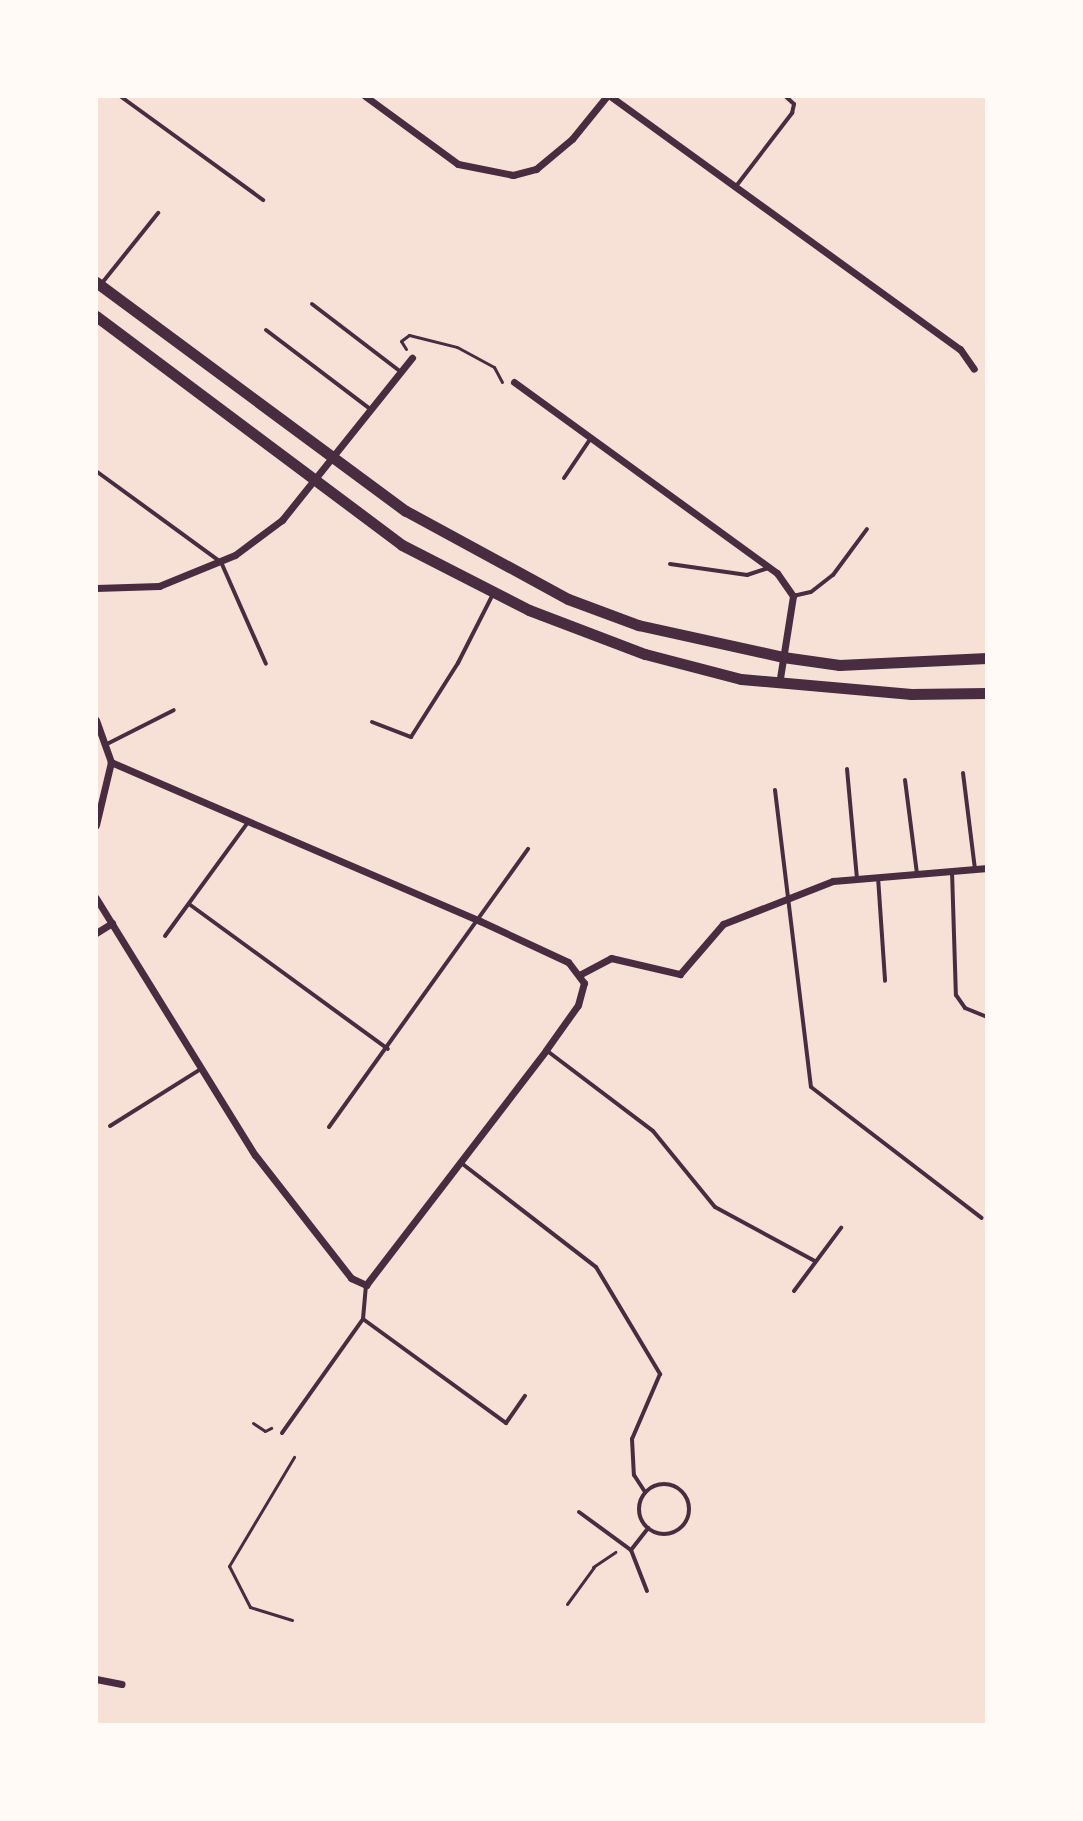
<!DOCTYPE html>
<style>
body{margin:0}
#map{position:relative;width:1083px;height:1821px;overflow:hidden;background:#f7e1d7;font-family:Raleway,sans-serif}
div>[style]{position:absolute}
.path>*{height:3px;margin:-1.5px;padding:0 1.5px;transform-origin:1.5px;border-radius:1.5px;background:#4a2c40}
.service>*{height:4px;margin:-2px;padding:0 2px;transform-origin:2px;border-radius:2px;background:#4a2c40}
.service>.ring{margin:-2px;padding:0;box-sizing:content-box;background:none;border:4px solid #4a2c40;border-radius:50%}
.minor>*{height:7px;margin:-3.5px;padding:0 3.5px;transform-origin:3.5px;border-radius:3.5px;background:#4a2c40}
.primary>*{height:11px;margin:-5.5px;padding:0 5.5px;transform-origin:5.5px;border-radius:5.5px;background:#4a2c40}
span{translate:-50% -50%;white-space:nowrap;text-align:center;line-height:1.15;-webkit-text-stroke:6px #fffaf5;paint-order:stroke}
.frame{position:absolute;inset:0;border:98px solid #fffaf5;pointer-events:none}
</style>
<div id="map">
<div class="path">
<i style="left:406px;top:349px;width:9px;rotate:-122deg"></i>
<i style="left:401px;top:341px;width:10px;rotate:-37deg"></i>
<i style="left:409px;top:335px;width:49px;rotate:14deg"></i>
<i style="left:457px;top:347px;width:42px;rotate:28.4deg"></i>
<i style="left:494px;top:367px;width:17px;rotate:62deg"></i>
<i style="left:253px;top:1423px;width:14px;rotate:34deg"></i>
<i style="left:265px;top:1431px;width:7px;rotate:-27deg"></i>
<i style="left:593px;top:1567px;width:27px;rotate:-34deg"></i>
<i style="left:567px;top:1604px;width:46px;rotate:-53.9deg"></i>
<i style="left:292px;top:1620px;width:44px;rotate:-162.8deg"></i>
<i style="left:250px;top:1607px;width:46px;rotate:-117.1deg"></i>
<i style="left:229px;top:1566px;width:127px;rotate:-59.2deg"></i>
</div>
<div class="service">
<i style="left:120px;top:96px;width:177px;rotate:36deg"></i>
<i style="left:737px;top:185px;width:91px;rotate:-52.6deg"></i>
<i style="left:792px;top:113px;width:9px;rotate:-77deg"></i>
<i style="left:794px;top:104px;width:12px;rotate:-138deg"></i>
<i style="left:102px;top:283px;width:90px;rotate:-51.3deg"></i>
<i style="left:312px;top:304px;width:112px;rotate:37.4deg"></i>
<i style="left:266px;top:330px;width:131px;rotate:37.2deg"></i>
<i style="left:96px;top:471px;width:155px;rotate:36.1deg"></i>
<i style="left:221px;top:562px;width:111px;rotate:66.2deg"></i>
<i style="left:564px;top:478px;width:48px;rotate:-56deg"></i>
<i style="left:670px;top:564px;width:78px;rotate:8.1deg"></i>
<i style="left:747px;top:575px;width:23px;rotate:-18deg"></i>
<i style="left:793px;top:596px;width:18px;rotate:-13deg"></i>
<i style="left:811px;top:592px;width:28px;rotate:-38deg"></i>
<i style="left:833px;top:575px;width:57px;rotate:-53.5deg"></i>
<i style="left:372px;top:722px;width:42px;rotate:21deg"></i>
<i style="left:411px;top:737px;width:88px;rotate:-57.6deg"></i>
<i style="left:458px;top:663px;width:77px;rotate:-63.1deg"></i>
<i style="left:105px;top:745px;width:77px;rotate:-26.9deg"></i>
<i style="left:847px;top:769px;width:110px;rotate:84.8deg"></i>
<i style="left:963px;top:773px;width:97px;rotate:82.9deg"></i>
<i style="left:905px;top:780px;width:95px;rotate:82.7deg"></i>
<i style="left:775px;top:790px;width:299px;rotate:83.1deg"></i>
<i style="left:811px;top:1087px;width:215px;rotate:37.5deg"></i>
<i style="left:952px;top:871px;width:124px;rotate:88.2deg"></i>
<i style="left:956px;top:995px;width:16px;rotate:55deg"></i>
<i style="left:965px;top:1008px;width:24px;rotate:22deg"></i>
<i style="left:878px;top:877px;width:104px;rotate:86.1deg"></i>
<i style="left:189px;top:904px;width:246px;rotate:36.1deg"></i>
<i style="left:165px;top:936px;width:141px;rotate:-53.9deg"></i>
<i style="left:546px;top:1050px;width:134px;rotate:37.1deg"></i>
<i style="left:653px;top:1131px;width:98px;rotate:50.8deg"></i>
<i style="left:715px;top:1207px;width:114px;rotate:28.4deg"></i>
<i style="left:110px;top:1126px;width:107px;rotate:-32.1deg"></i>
<i style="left:329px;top:1127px;width:342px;rotate:-54.4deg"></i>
<i style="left:460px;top:1162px;width:172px;rotate:37.7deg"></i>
<i style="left:596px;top:1267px;width:125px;rotate:59.1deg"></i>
<i style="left:660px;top:1374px;width:71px;rotate:113.3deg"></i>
<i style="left:632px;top:1439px;width:36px;rotate:87deg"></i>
<i style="left:634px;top:1475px;width:20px;rotate:57deg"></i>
<i style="left:794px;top:1291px;width:79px;rotate:-53.3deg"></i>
<i style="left:363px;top:1319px;width:177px;rotate:36deg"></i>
<i style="left:506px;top:1423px;width:33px;rotate:-55deg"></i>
<i style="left:282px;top:1433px;width:140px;rotate:-54.6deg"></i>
<i style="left:363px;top:1319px;width:33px;rotate:-85deg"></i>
<i class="ring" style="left:639px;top:1484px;width:46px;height:46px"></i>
<i style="left:579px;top:1512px;width:64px;rotate:36.2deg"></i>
<i style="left:631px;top:1550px;width:44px;rotate:68.7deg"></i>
<i style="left:631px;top:1550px;width:28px;rotate:-52deg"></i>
</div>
<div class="minor">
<i style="left:365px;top:96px;width:115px;rotate:36.2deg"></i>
<i style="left:458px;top:164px;width:56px;rotate:11.3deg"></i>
<i style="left:513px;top:175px;width:24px;rotate:-15deg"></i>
<i style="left:536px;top:169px;width:47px;rotate:-39.8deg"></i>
<i style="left:572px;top:139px;width:55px;rotate:-50.9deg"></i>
<i style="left:610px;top:96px;width:432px;rotate:35.9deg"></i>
<i style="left:960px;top:349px;width:24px;rotate:55deg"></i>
<i style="left:514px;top:382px;width:325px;rotate:36deg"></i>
<i style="left:777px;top:573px;width:28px;rotate:55deg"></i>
<i style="left:793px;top:596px;width:89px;rotate:99deg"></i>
<i style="left:96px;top:588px;width:63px;rotate:-1.8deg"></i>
<i style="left:159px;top:586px;width:82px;rotate:-22.2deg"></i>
<i style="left:235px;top:555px;width:59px;rotate:-36.7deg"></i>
<i style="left:282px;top:520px;width:208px;rotate:-51.3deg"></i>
<i style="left:96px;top:720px;width:45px;rotate:70.3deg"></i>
<i style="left:111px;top:762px;width:65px;rotate:103.4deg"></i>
<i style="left:96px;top:898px;width:302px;rotate:58.3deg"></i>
<i style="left:255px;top:1155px;width:156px;rotate:52deg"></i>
<i style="left:351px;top:1278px;width:17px;rotate:25deg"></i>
<i style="left:366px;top:1285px;width:296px;rotate:-52.5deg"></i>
<i style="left:546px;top:1050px;width:55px;rotate:-54.6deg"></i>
<i style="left:578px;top:1005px;width:23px;rotate:-75deg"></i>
<i style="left:584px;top:983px;width:26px;rotate:-127deg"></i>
<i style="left:568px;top:962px;width:97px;rotate:-155deg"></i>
<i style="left:480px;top:921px;width:402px;rotate:-156.7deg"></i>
<i style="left:96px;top:933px;width:19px;rotate:-32deg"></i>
<i style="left:581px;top:974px;width:34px;rotate:-28deg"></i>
<i style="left:611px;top:958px;width:71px;rotate:13.1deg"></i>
<i style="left:680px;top:974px;width:66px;rotate:-49.3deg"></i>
<i style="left:723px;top:924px;width:118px;rotate:-21.4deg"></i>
<i style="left:833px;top:881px;width:155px;rotate:-4.8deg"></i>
<i style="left:96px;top:1679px;width:26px;rotate:11deg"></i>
</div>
<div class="primary">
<i style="left:96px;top:282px;width:385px;rotate:36.5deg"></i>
<i style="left:406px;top:511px;width:184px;rotate:28.5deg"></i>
<i style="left:568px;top:599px;width:75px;rotate:20.4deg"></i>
<i style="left:638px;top:625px;width:148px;rotate:12.4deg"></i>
<i style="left:783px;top:657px;width:57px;rotate:8.1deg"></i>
<i style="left:839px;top:665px;width:148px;rotate:-2.7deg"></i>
<i style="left:96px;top:316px;width:382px;rotate:36.8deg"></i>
<i style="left:402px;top:545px;width:143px;rotate:27.1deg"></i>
<i style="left:529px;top:610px;width:124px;rotate:20.8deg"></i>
<i style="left:645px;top:654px;width:99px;rotate:14.6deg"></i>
<i style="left:741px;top:679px;width:171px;rotate:5deg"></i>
<i style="left:911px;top:694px;width:76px;rotate:-0.8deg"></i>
</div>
<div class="frame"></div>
</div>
